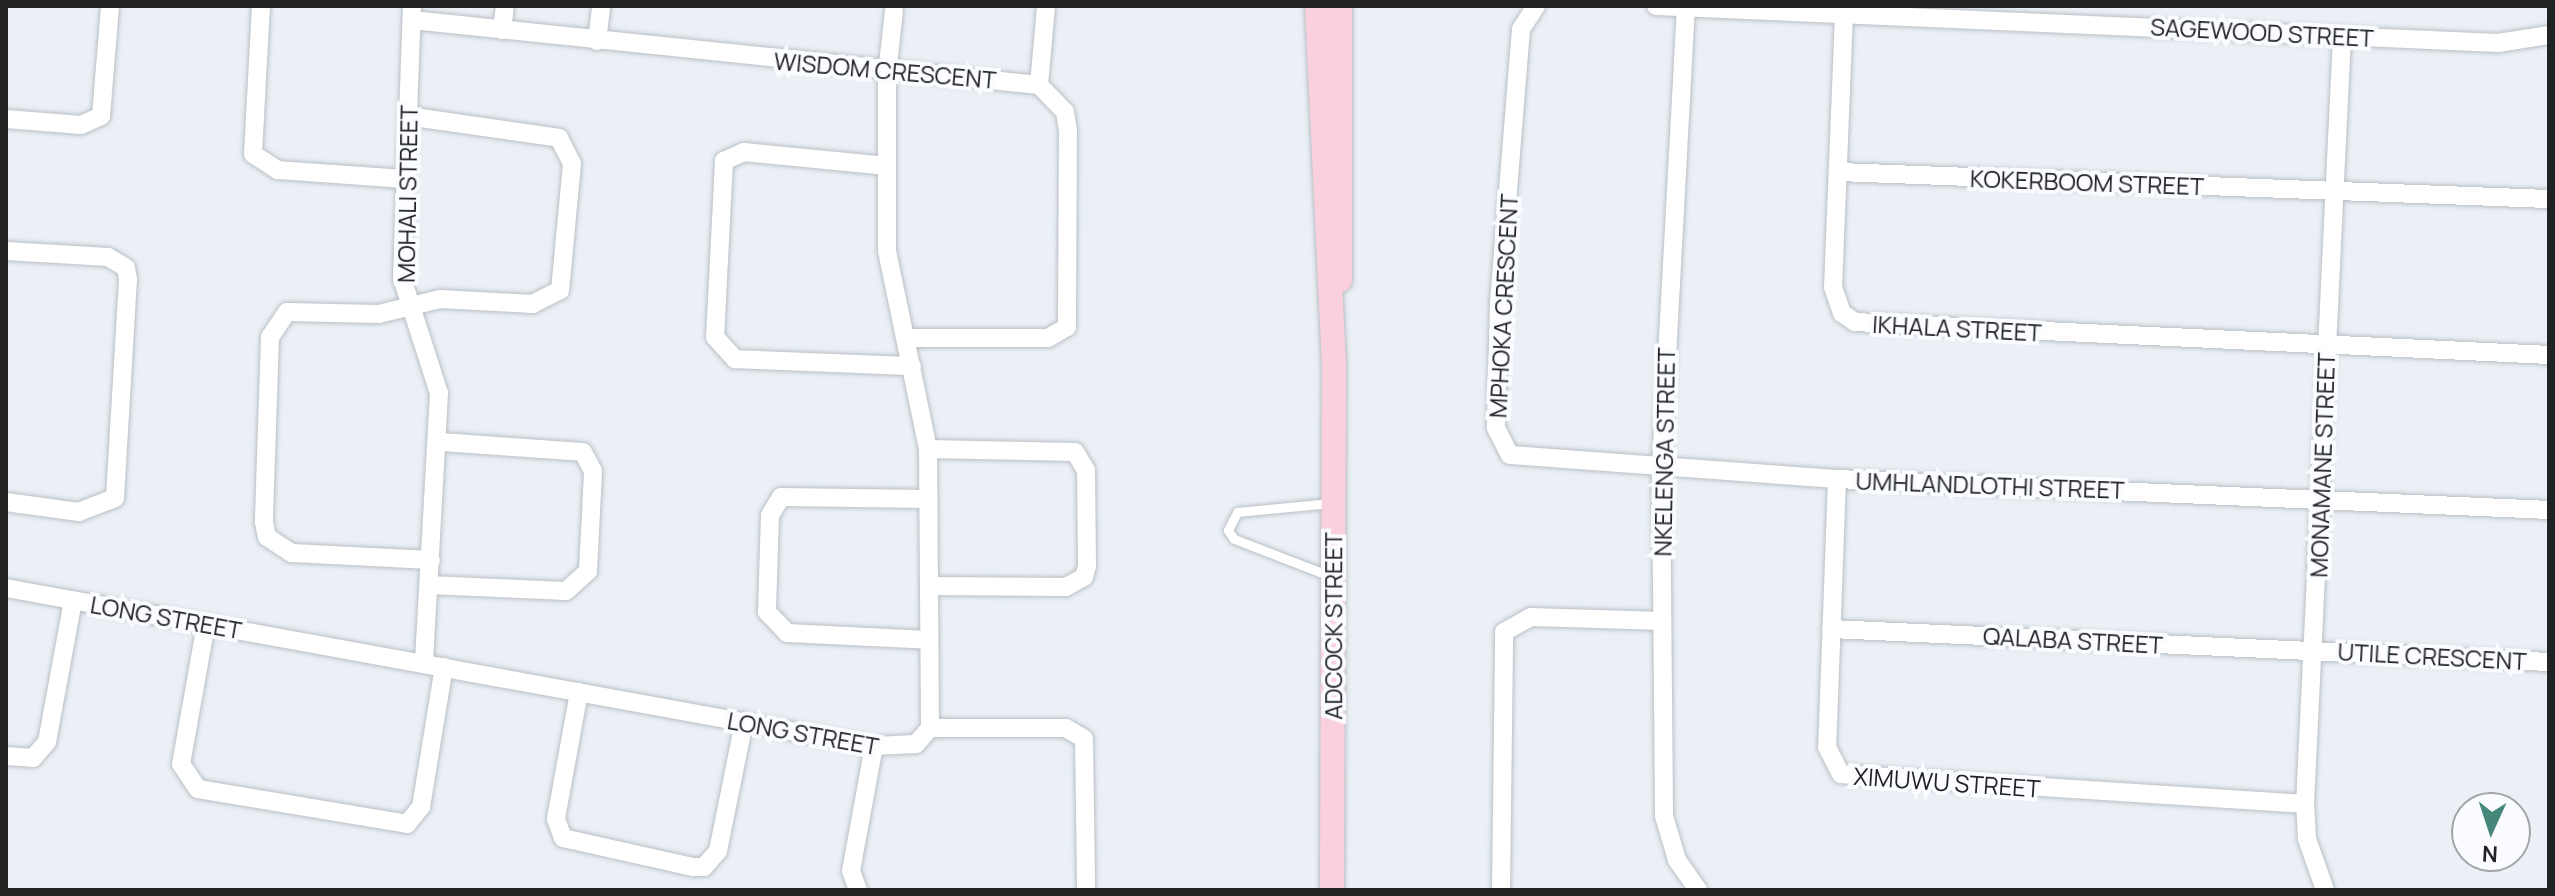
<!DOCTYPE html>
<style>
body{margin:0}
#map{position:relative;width:2555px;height:896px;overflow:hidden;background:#eaf0f5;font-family:Manrope,sans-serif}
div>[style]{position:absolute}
.roads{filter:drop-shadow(0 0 2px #bac0c5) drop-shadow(0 0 2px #bac0c5)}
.lane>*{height:9px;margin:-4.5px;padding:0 4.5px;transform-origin:4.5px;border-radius:4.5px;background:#fff}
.street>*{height:18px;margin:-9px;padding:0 9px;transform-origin:9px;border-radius:9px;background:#fff}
.secondary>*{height:24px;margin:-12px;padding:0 12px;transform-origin:12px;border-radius:12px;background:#facfde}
span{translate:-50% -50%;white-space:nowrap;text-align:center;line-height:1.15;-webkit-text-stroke:8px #fafcff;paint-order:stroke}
.street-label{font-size:24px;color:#202224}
.frame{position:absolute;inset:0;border:8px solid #202224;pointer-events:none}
.north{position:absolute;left:2451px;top:792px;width:80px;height:80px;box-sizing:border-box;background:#fafcff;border:2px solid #a3a5a7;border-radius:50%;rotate:183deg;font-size:22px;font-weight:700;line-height:32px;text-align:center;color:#202224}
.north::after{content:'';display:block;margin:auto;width:28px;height:36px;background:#458779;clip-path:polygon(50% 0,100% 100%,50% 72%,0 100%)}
</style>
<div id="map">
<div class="roads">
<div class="lane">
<i style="left:1330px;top:576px;width:103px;rotate:-158.9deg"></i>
<i style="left:1234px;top:539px;width:11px;rotate:-124deg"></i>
<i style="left:1228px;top:530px;width:20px;rotate:-63deg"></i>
<i style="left:1237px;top:512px;width:94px;rotate:-5.5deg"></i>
</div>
<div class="street">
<i style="left:261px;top:6px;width:148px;rotate:93.1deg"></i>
<i style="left:253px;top:154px;width:30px;rotate:33deg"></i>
<i style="left:278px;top:170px;width:125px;rotate:4.1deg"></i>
<i style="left:412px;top:6px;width:272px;rotate:92.1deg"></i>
<i style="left:402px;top:278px;width:121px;rotate:72.2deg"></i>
<i style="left:439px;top:393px;width:271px;rotate:93.2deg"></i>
<i style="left:1536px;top:6px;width:27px;rotate:123deg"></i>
<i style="left:1521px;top:29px;width:275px;rotate:94.6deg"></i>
<i style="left:1499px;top:303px;width:125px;rotate:91.4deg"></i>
<i style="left:1496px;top:428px;width:30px;rotate:63deg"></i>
<i style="left:1510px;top:455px;width:328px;rotate:4.2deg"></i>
<i style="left:1837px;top:479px;width:713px;rotate:2.49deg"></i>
<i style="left:1656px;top:6px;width:843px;rotate:2.52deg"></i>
<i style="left:2498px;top:43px;width:52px;rotate:-8.9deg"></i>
<i style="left:1686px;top:6px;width:463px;rotate:93.1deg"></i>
<i style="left:1661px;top:468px;width:348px;rotate:89.5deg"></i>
<i style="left:1664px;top:816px;width:46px;rotate:73.5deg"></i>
<i style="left:1677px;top:860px;width:37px;rotate:55deg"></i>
<i style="left:1844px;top:14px;width:273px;rotate:92.3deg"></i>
<i style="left:1833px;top:287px;width:28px;rotate:71deg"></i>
<i style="left:1842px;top:313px;width:16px;rotate:35deg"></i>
<i style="left:1855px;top:322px;width:695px;rotate:2.72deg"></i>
<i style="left:412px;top:20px;width:630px;rotate:5.92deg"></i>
<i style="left:1039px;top:85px;width:37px;rotate:46deg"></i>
<i style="left:1065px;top:112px;width:18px;rotate:81deg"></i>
<i style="left:1068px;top:130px;width:197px;rotate:90.3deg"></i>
<i style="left:1067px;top:327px;width:22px;rotate:150deg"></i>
<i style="left:1048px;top:338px;width:141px;rotate:180deg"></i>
<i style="left:502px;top:30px;width:24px;rotate:-83deg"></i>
<i style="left:597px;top:41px;width:35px;rotate:-83deg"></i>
<i style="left:1039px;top:85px;width:79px;rotate:-84.9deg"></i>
<i style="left:407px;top:116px;width:154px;rotate:8.2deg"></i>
<i style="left:559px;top:138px;width:29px;rotate:63deg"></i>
<i style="left:572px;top:164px;width:127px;rotate:95.4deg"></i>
<i style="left:560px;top:290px;width:30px;rotate:153deg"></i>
<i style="left:533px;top:304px;width:93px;rotate:-176.9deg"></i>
<i style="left:440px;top:299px;width:63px;rotate:166.2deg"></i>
<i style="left:379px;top:314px;width:92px;rotate:-178.8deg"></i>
<i style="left:287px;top:312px;width:30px;rotate:124deg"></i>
<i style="left:270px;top:337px;width:185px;rotate:91.9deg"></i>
<i style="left:264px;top:522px;width:15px;rotate:79deg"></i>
<i style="left:267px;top:537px;width:30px;rotate:33deg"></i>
<i style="left:292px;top:553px;width:139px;rotate:2.9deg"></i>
<i style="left:6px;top:119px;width:75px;rotate:4.6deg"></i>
<i style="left:81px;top:125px;width:22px;rotate:-24deg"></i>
<i style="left:101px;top:116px;width:110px;rotate:-85.3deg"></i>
<i style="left:887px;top:166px;width:144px;rotate:-174.4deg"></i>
<i style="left:744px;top:152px;width:22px;rotate:156deg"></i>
<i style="left:724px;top:161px;width:176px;rotate:92.9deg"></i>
<i style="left:715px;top:337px;width:30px;rotate:48deg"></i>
<i style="left:735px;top:359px;width:177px;rotate:2.3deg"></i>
<i style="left:1839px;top:172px;width:711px;rotate:2.18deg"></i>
<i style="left:6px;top:251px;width:102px;rotate:3.4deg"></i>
<i style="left:108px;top:257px;width:21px;rotate:31deg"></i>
<i style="left:126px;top:268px;width:11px;rotate:80deg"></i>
<i style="left:128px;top:279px;width:219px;rotate:93.4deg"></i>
<i style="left:115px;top:498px;width:39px;rotate:159deg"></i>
<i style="left:79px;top:512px;width:74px;rotate:-172.2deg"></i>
<i style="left:928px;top:449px;width:147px;rotate:1.2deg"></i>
<i style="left:1075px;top:452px;width:21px;rotate:59deg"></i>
<i style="left:1086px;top:470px;width:96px;rotate:89.4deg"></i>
<i style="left:1087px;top:566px;width:11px;rotate:105deg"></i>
<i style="left:1084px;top:577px;width:21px;rotate:151deg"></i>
<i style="left:1066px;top:587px;width:137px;rotate:-179.6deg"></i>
<i style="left:1837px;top:479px;width:268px;rotate:92.1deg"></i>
<i style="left:1827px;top:747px;width:30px;rotate:63deg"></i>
<i style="left:1841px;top:774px;width:465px;rotate:3.7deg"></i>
<i style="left:928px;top:499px;width:147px;rotate:-179.2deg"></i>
<i style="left:781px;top:497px;width:21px;rotate:121deg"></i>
<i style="left:770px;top:515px;width:97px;rotate:91.8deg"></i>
<i style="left:767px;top:612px;width:29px;rotate:46deg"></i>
<i style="left:787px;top:633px;width:142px;rotate:2.8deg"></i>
<i style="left:429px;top:585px;width:137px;rotate:2.5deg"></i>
<i style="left:566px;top:591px;width:30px;rotate:-42deg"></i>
<i style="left:588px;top:571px;width:100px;rotate:-87.1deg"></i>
<i style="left:593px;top:471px;width:21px;rotate:-118deg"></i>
<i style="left:583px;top:452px;width:144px;rotate:-176deg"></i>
<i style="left:6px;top:588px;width:882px;rotate:10.32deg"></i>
<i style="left:874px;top:746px;width:42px;rotate:-2.7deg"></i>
<i style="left:916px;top:744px;width:21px;rotate:-49deg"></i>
<i style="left:930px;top:728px;width:279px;rotate:-90.4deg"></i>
<i style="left:928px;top:449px;width:202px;rotate:-101.7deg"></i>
<i style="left:887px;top:251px;width:177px;rotate:-90deg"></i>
<i style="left:887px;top:74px;width:63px;rotate:-83.7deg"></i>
<i style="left:206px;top:624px;width:142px;rotate:100.1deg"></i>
<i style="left:181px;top:764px;width:30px;rotate:56deg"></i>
<i style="left:198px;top:789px;width:212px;rotate:9.5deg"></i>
<i style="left:407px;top:824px;width:22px;rotate:-51deg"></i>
<i style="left:421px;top:807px;width:142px;rotate:-80.7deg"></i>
<i style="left:1831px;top:629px;width:719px;rotate:2.63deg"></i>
<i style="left:579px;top:692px;width:129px;rotate:100.3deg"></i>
<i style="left:556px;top:819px;width:20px;rotate:70deg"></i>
<i style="left:563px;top:838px;width:133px;rotate:12.6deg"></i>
<i style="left:693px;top:867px;width:11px"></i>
<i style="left:704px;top:867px;width:21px;rotate:-49deg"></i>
<i style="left:718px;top:851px;width:132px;rotate:-78.6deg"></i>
<i style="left:930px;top:728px;width:136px"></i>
<i style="left:1066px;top:728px;width:21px;rotate:31deg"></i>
<i style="left:1084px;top:739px;width:151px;rotate:89.2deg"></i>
<i style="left:6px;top:756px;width:27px;rotate:4deg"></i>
<i style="left:33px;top:758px;width:21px;rotate:-49deg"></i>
<i style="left:47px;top:742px;width:144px;rotate:-79.6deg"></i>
<i style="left:858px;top:890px;width:20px;rotate:-110deg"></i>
<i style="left:851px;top:871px;width:127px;rotate:-79.6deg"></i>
<i style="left:1501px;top:890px;width:258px;rotate:-89.3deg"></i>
<i style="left:1504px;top:632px;width:31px;rotate:-29deg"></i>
<i style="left:1531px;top:617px;width:131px;rotate:1.7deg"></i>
<i style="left:2325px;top:890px;width:54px;rotate:-109.4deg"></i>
<i style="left:2307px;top:839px;width:35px;rotate:-93deg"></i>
<i style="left:2305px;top:804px;width:769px;rotate:-87.24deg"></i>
</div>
<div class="secondary">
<i style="left:1317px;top:6px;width:356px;rotate:87.3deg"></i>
<i style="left:1334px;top:362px;width:528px;rotate:90.22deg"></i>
<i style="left:1340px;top:6px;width:274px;rotate:90deg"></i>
</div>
</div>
<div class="street-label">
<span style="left:2262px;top:32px;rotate:3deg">SAGEWOOD STREET</span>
<span style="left:885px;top:70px;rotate:5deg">WISDOM CRESCENT</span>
<span style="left:2087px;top:182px;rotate:2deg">KOKERBOOM STREET</span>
<span style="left:407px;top:194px;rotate:-89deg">MOHALI STREET</span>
<span style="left:1503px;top:306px;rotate:-87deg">MPHOKA CRESCENT</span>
<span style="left:1957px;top:328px;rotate:3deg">IKHALA STREET</span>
<span style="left:1664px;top:452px;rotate:-89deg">NKELENGA STREET</span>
<span style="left:2322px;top:465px;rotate:-88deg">MONAMANE STREET</span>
<span style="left:1990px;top:485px;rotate:2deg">UMHLANDLOTHI STREET</span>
<span style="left:166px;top:617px;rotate:10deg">LONG STREET</span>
<span style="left:1333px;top:626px;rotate:-90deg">ADCOCK STREET</span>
<span style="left:2073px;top:640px;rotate:3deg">QALABA STREET</span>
<span style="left:2432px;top:656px;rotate:3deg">UTILE CRESCENT</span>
<span style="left:803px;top:733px;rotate:10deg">LONG STREET</span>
<span style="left:1947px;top:782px;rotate:4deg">XIMUWU STREET</span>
</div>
<div class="frame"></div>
<div class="north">N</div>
</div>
